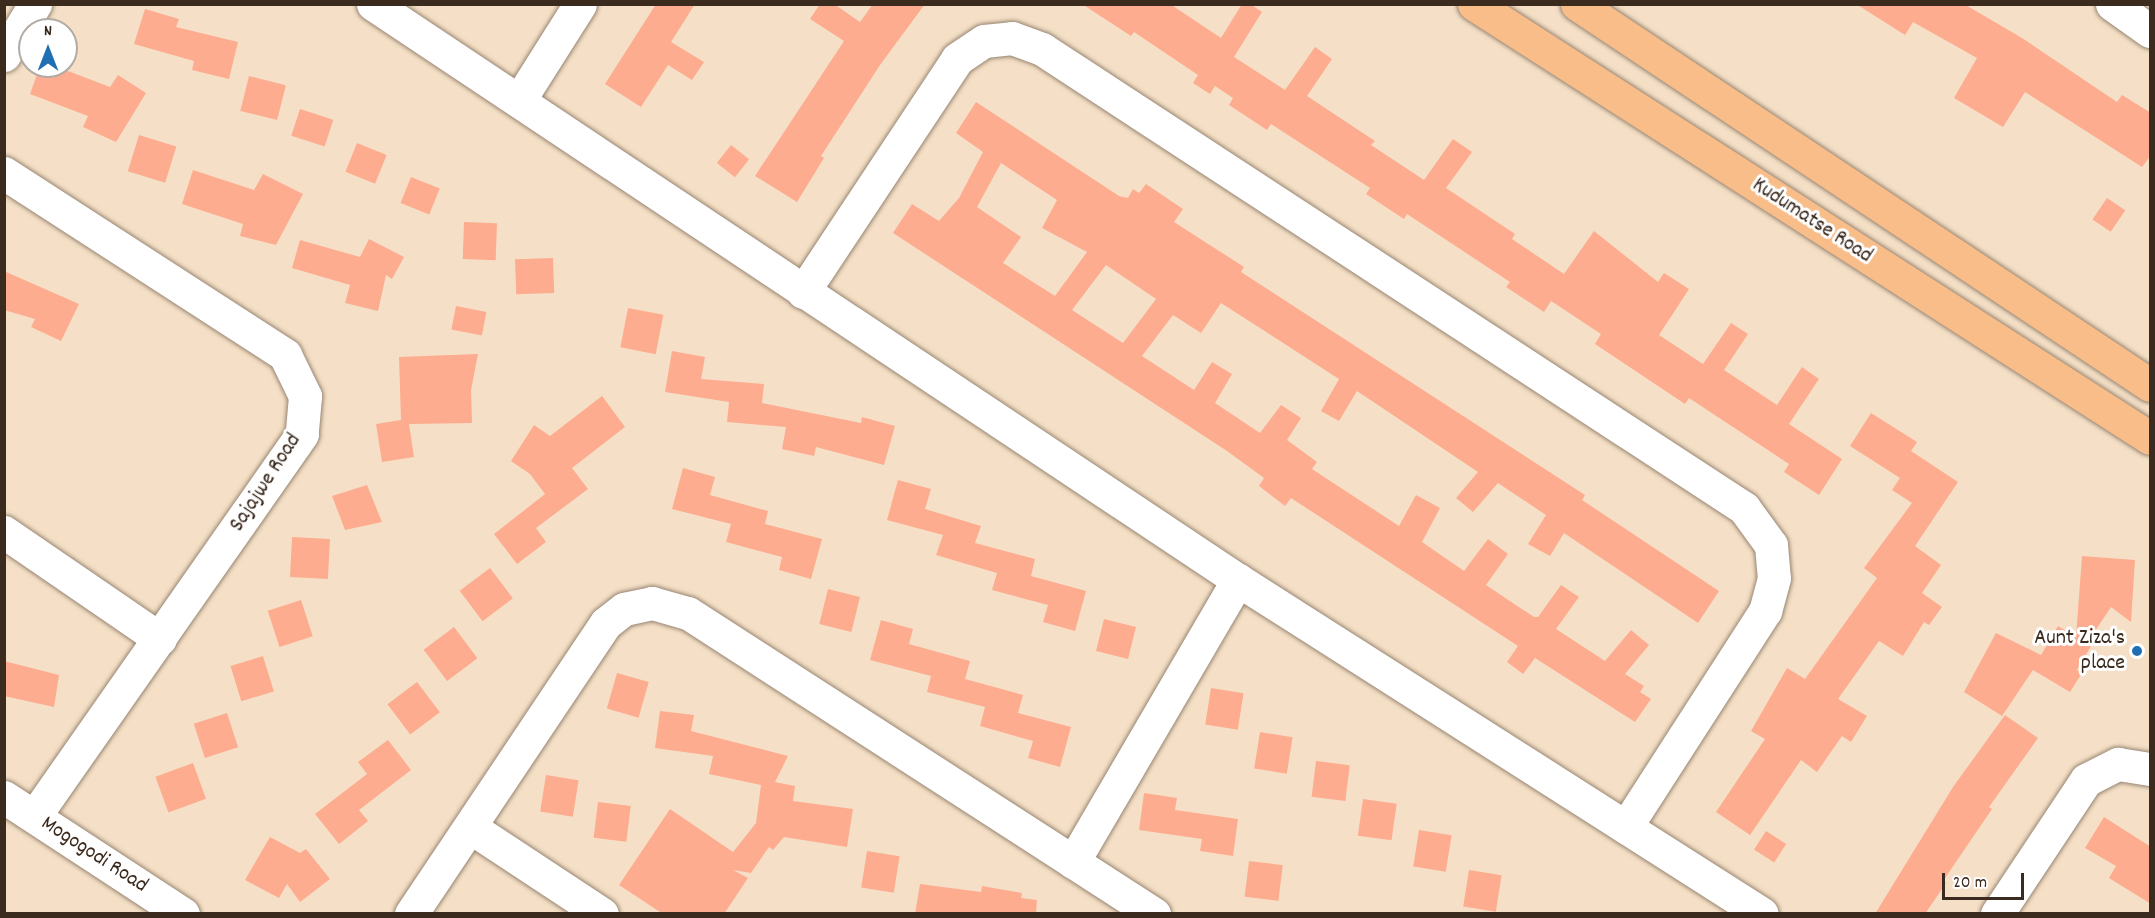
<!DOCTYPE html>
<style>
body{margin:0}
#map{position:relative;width:2155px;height:918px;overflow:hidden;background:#f5e0c7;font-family:Dekko,sans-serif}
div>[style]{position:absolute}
.building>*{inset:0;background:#fdac90;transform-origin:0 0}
.roads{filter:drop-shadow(0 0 2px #988572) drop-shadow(0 0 2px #988572)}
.minor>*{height:33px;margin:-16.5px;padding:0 16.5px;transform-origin:16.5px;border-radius:16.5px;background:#fff}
.major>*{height:33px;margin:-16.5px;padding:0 16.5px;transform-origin:16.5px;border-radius:16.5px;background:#f8bd89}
.dots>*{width:16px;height:16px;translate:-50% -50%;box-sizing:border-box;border:3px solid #fff;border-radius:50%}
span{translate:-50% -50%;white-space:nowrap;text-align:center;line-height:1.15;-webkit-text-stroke:6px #fff;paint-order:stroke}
.street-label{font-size:22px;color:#3b2a1e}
.poi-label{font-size:22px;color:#3b2a1e}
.right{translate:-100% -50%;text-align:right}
.frame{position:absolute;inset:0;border:6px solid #3b2a1e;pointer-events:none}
.north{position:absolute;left:18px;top:18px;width:60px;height:60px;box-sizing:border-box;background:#fff;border:2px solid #b1aaa5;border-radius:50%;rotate:0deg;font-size:16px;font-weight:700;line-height:24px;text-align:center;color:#3b2a1e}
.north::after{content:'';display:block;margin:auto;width:21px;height:27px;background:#1f6fb2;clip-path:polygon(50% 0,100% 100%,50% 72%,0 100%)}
.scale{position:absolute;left:1942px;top:873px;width:82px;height:27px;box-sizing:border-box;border:3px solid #3b2a1e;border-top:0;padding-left:8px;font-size:18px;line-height:21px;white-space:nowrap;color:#3b2a1e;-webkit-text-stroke:4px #fff;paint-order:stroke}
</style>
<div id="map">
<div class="building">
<i style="clip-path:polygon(656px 4px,695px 4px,671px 42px,704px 62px,692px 80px,668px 65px,641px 107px,605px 84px)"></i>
<i style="clip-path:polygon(820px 4px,834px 4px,860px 22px,873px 4px,925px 4px,880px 65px,821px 156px,824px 158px,797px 202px,755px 176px,844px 41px,810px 19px)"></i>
<i style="clip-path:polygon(1082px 4px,1170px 4px,1221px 38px,1242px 4px,1250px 4px,1262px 12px,1234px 57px,1285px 90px,1315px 47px,1332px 59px,1307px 96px,1375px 141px,1371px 145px,1424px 180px,1453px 139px,1472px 152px,1446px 188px,1515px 234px,1512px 239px,1564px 274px,1594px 231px,1658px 282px,1664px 273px,1689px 289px,1659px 335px,1703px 364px,1731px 323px,1748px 334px,1724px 370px,1777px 405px,1802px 367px,1819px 379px,1789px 424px,1842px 459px,1819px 495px,1784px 472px,1789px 464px,1689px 398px,1685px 404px,1595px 344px,1601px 334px,1551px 301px,1544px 312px,1506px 287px,1510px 282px,1407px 214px,1404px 219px,1366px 194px,1370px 188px,1271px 124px,1267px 130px,1229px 105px,1233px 98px,1215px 86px,1210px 94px,1193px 83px,1198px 75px,1134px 32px,1131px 36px)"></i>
<i style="clip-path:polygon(1856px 4px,1964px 4px,2022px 38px,2117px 102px,2122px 95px,2151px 113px,2151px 155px,2142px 167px,2025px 92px,2003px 127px,1954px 98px,1977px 58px,1913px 22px,1905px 35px)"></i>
<i style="clip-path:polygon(145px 9px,179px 19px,176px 27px,238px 42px,229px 79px,192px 70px,194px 61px,134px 44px)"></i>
<i style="clip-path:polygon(40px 66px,55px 66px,110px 87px,118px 75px,146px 93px,116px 142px,83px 127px,88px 116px,30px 94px)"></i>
<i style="left:249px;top:76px;width:38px;height:36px;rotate:14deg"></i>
<i style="clip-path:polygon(evenodd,976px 102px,1119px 196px,1128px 198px,1133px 189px,1139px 193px,1146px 184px,1183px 209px,1174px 222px,1244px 267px,1241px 272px,1585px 495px,1582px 500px,1719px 591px,1698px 623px,1564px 533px,1550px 556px,1528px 544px,1546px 515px,1498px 483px,1473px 512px,1456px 498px,1478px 472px,1357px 391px,1339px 421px,1321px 411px,1339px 379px,1221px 303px,1201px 333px,1173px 315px,1142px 356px,1194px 390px,1212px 362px,1232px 374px,1215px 403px,1260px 433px,1281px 405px,1301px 418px,1287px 440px,1317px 462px,1312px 469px,1399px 526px,1416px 495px,1440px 508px,1422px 542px,1464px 571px,1488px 539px,1508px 554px,1486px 585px,1534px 617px,1538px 617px,1561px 585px,1579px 597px,1556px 629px,1605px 661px,1631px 630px,1649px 645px,1625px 674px,1644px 686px,1640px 692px,1651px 699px,1635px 722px,1535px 658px,1523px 674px,1507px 662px,1518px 646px,1291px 498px,1285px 506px,1259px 486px,1264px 478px,1227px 451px,893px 233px,912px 204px,939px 221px,959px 198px,983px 152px,956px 133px,976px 102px,1001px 163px,1057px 200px,1042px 228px,1087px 252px,1055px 296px,1003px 263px,1021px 237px,977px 207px,1001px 163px,976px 102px,1106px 265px,1156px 299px,1123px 343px,1072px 310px,1106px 265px)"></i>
<i style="left:300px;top:109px;width:35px;height:28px;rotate:18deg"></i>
<i style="left:139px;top:135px;width:39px;height:38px;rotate:17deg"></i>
<i style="left:357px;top:143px;width:32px;height:31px;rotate:22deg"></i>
<i style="left:731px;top:145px;width:23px;height:23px;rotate:38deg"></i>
<i style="clip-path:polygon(193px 170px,254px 190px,263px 174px,303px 194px,276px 245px,240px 236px,243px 224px,182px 204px)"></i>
<i style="left:411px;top:177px;width:31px;height:28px;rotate:22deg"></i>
<i style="left:2107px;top:198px;width:22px;height:26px;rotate:34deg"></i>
<i style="left:464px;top:222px;width:33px;height:37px;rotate:2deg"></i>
<i style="clip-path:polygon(369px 239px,404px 257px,392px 279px,386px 275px,378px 311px,345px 303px,350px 285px,292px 268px,300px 240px,360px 257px)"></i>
<i style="left:553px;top:258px;width:35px;height:38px;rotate:88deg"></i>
<i style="clip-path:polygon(4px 271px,79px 304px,61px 341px,31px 327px,35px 319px,4px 310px)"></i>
<i style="left:456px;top:306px;width:31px;height:24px;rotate:11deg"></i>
<i style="left:628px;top:308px;width:36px;height:40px;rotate:11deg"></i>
<i style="clip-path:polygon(672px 351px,705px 357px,701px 379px,764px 384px,762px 403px,861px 423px,862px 417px,895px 426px,884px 465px,816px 447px,814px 456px,782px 449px,786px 427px,727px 422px,729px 402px,665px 392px)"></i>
<i style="clip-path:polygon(478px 354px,471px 390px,472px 423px,409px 424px,414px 457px,382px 462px,376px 424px,401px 420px,399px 357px)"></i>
<i style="clip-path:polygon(602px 396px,625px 427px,572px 468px,588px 489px,536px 528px,546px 542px,517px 564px,494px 534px,545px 494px,530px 474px,511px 461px,534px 425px,550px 436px)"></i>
<i style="clip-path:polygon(1871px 413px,1917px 442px,1911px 451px,1958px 482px,1915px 546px,1941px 565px,1922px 593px,1942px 607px,1929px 625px,1924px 622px,1903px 656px,1879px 641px,1838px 699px,1867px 716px,1851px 742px,1842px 736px,1817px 772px,1801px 760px,1750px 835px,1716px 812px,1765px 739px,1751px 731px,1787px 668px,1805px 679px,1877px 578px,1864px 568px,1912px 503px,1892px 490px,1900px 478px,1850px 446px)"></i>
<i style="clip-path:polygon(683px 468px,715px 477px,710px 495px,768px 511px,765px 524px,822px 539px,811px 579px,779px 570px,782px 557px,726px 542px,731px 524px,672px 509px)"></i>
<i style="clip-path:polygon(898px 480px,931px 489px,925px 509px,981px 526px,975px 543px,1035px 559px,1031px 576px,1086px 591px,1075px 631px,1043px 622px,1048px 605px,992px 590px,997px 573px,936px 555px,943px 535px,887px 520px)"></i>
<i style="clip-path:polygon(367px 485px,382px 522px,345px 530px,332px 496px)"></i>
<i style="left:330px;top:539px;width:40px;height:38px;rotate:93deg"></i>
<i style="clip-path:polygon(2082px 556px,2135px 560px,2131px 622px,2111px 607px,2087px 643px,2091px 646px,2077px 670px,2082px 673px,2070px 692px,2033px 670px,2002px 716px,1964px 692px,1996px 633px,2041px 655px,2058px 626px,2076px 637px)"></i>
<i style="left:490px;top:568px;width:38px;height:38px;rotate:53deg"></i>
<i style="left:828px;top:589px;width:33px;height:36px;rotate:14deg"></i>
<i style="left:301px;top:600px;width:38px;height:35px;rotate:72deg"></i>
<i style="left:1104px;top:619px;width:33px;height:33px;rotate:14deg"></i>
<i style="clip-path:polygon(881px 620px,913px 629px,909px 644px,970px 661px,965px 679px,1023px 695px,1018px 713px,1071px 727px,1060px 767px,1028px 758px,1033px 741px,980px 726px,985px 707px,927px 692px,931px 676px,870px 660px)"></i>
<i style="left:454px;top:627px;width:39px;height:38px;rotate:53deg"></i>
<i style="left:263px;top:656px;width:37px;height:34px;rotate:73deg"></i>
<i style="clip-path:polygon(4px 661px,59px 675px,54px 707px,4px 696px)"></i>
<i style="left:617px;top:673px;width:33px;height:37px;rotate:16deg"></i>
<i style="left:417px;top:682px;width:38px;height:37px;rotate:53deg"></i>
<i style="left:1211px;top:688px;width:33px;height:37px;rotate:9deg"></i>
<i style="clip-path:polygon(660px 711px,694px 715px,691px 731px,788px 756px,775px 782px,795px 786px,793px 801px,853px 809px,847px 847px,784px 837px,773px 850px,769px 847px,751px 873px,733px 870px,748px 878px,724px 914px,663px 914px,619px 885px,670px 809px,733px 852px,756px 823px,761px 785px,709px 774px,713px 756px,655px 748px)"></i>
<i style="left:227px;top:713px;width:36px;height:35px;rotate:72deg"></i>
<i style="clip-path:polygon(2005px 715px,2038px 738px,1989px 807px,1992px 809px,1943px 881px,1946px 883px,1925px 914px,1875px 914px,1953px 787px)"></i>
<i style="left:1260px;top:732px;width:33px;height:37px;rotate:9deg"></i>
<i style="clip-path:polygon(388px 740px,411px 770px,359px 810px,368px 821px,339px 844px,315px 814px,367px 774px,358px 762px)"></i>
<i style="left:1316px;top:761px;width:34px;height:36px;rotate:7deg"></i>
<i style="left:193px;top:763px;width:38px;height:40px;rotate:70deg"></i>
<i style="left:546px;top:775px;width:33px;height:37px;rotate:9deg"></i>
<i style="clip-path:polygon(1144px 793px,1177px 798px,1175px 810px,1238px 819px,1233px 856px,1200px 851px,1202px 839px,1139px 830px)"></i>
<i style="left:1363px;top:799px;width:34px;height:37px;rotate:8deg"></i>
<i style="left:598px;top:802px;width:33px;height:36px;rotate:7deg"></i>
<i style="clip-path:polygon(2104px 817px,2151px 847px,2151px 904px,2109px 878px,2116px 866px,2085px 848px)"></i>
<i style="left:1419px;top:830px;width:33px;height:37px;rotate:9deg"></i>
<i style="left:1766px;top:831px;width:24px;height:22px;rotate:33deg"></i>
<i style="clip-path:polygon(270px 837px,300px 853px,306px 849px,330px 879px,300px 902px,287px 884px,279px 898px,245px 880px)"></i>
<i style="left:867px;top:851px;width:33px;height:37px;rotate:9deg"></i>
<i style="left:1249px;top:861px;width:34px;height:36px;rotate:7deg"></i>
<i style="left:1469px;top:870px;width:33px;height:37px;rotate:9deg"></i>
<i style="clip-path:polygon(920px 884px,981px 892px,982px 886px,1022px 893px,1021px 898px,1037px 900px,1036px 914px,915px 914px)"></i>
</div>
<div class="roads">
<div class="minor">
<i style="left:373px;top:4px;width:1039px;rotate:33.66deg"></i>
<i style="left:1238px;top:580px;width:621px;rotate:32.51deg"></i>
<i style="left:2112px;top:4px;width:47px;rotate:35.4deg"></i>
<i style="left:4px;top:55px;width:60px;rotate:-58.7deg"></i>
<i style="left:520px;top:99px;width:112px;rotate:-57.7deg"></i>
<i style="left:4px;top:173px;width:335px;rotate:32.9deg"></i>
<i style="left:285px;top:355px;width:46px;rotate:64deg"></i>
<i style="left:305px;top:396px;width:38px;rotate:95deg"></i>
<i style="left:302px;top:434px;width:466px;rotate:125deg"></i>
<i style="left:803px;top:292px;width:279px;rotate:-56.5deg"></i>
<i style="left:957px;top:59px;width:32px;rotate:-34deg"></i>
<i style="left:984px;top:41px;width:28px;rotate:-6deg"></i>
<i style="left:1012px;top:38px;width:32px;rotate:20deg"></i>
<i style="left:1042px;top:49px;width:839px;rotate:33.18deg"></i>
<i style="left:1744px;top:508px;width:46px;rotate:53.9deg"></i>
<i style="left:1771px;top:545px;width:33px;rotate:85deg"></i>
<i style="left:1774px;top:578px;width:34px;rotate:105deg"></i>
<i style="left:1765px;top:611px;width:257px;rotate:122.8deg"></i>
<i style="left:4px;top:532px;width:189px;rotate:34.4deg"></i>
<i style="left:4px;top:797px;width:214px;rotate:33.2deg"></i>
<i style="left:470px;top:827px;width:158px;rotate:33.4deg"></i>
<i style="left:1073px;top:862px;width:327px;rotate:-59.7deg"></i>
<i style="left:411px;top:914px;width:350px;rotate:-56.2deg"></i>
<i style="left:606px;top:623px;width:23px;rotate:-38deg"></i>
<i style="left:624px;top:609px;width:29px;rotate:-12deg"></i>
<i style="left:652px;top:603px;width:37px;rotate:16deg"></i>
<i style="left:688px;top:613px;width:555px;rotate:32.86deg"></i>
<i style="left:1997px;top:914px;width:161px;rotate:-56.4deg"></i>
<i style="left:2086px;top:780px;width:36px;rotate:-27deg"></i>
<i style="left:2118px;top:764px;width:32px;rotate:9deg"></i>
</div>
<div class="major">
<i style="left:1474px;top:4px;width:803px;rotate:32.7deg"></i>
<i style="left:1577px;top:4px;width:688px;rotate:33.62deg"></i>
</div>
</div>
<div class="dots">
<i style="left:2137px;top:651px;background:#1f6fb2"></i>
</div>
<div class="street-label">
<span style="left:1812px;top:221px;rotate:33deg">Kudumatse Road</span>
<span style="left:266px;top:483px;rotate:-57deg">Sajajwe Road</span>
<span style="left:94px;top:855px;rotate:33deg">Mogogodi Road</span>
</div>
<div class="poi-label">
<span class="right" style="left:2125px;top:651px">Aunt Ziza's<br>place</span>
</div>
<div class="frame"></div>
<div class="north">N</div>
<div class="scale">20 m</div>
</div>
